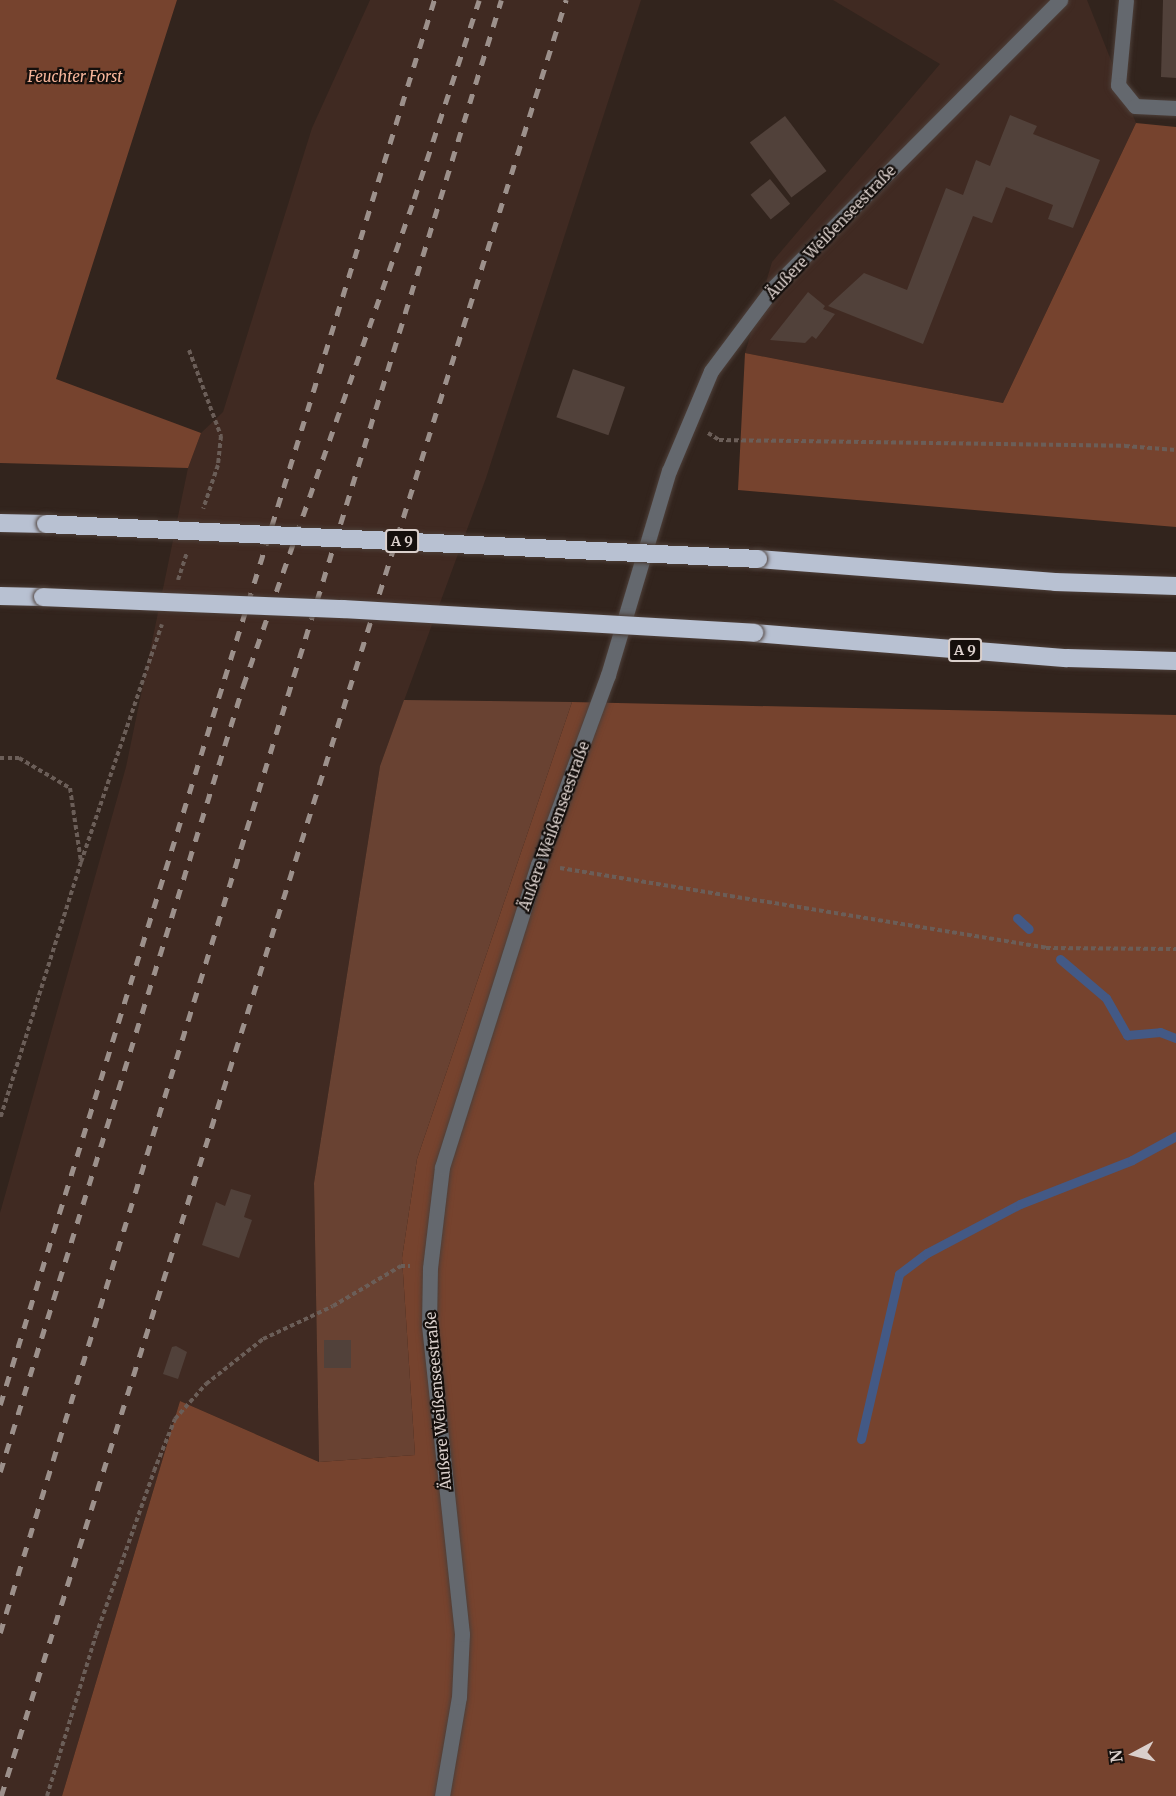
<!DOCTYPE html>
<meta charset="utf-8">
<style>
body{margin:0}
#map{position:relative;width:1176px;height:1796px;overflow:hidden;background:#32241d;font-family:Merriweather,serif}
div>[style]{position:absolute}
.built>*{inset:0;background:#402a22}
.green>*{inset:0;background:#694232}
.forest>*{inset:0;background:#76432e}
.stream>*{height:9px;margin:-4.5px;padding:0 4.5px;transform-origin:4.5px;border-radius:4.5px;background:#435985}
.building>*{inset:0;background:#51413a;transform-origin:0 0}
.path>*{height:4px;margin-top:-2px;transform-origin:0;background:repeating-linear-gradient(90deg,#6b5e58 0 4.5px,transparent 0 7.5px)}
.roads{filter:drop-shadow(0 0 2px #4d3f39) drop-shadow(0 0 2px #4d3f39)}
.minor>*{height:15px;margin:-7.5px;padding:0 7.5px;transform-origin:7.5px;border-radius:7.5px;background:#64686e}
.highway>*{height:18px;margin:-9px;padding:0 9px;transform-origin:9px;border-radius:9px;background:#b8c1d2}
.rail>*{height:4.5px;margin-top:-2.25px;transform-origin:0;background:repeating-linear-gradient(90deg,#9c908b 0 10px,transparent 0 20px)}
.bridges{filter:drop-shadow(0 0 2px #4d3f39) drop-shadow(0 0 2px #4d3f39)}
.highway-bridge>*{height:18px;margin:-9px;padding:0 9px;transform-origin:9px;border-radius:9px;background:#b8c1d2}
span{translate:-50% -50%;white-space:nowrap;text-align:center;line-height:1.15;-webkit-text-stroke:4.5px #150f0c;paint-order:stroke}
.shield-label span{padding:2px 4px;background:#150f0c;border:2px solid;border-radius:4px;-webkit-text-stroke-width:0}
.shield-label{font-size:14px;color:#dacfcb;font-weight:700}
.park-label{font-size:15px;color:#f8b69b;font-style:italic}
.street-label{font-size:15px;color:#dacfcb}
.north{position:absolute;left:1104px;top:1724px;width:60px;height:60px;-webkit-text-stroke:4px #150f0c;paint-order:stroke;rotate:263deg;font-size:16px;font-weight:700;line-height:24px;text-align:center;color:#dacfcb}
.north::after{content:'';display:block;margin:auto;width:21px;height:27px;background:#dacfcb;clip-path:polygon(50% 0,100% 100%,50% 72%,0 100%)}
</style>
<div id="map">
<div class="built">
<i style="clip-path:polygon(370px 0,641px 0,486px 478px,380px 766px,314px 1183px,319px 1462px,180px 1401px,62px 1796px,0 1796px,0 1213px,126px 767px,188px 468px,201px 433px,223px 412px,312px 128px)"></i>
<i style="clip-path:polygon(833px 0,1087px 0,1136px 123px,1003px 403px,745px 353px,772px 262px,940px 64px)"></i>
</div>
<div class="green">
<i style="clip-path:polygon(404px 700px,572px 702px,417px 1159px,402px 1258px,415px 1455px,319px 1462px,314px 1183px,380px 766px)"></i>
</div>
<div class="forest">
<i style="clip-path:polygon(0 0,177px 0,56px 379px,201px 433px,188px 468px,0 463px)"></i>
<i style="clip-path:polygon(1136px 123px,1176px 127px,1176px 527px,738px 490px,745px 353px,1003px 403px)"></i>
<i style="clip-path:polygon(572px 702px,1176px 715px,1176px 1796px,62px 1796px,180px 1401px,319px 1462px,415px 1455px,402px 1258px,417px 1159px)"></i>
</div>
<div class="stream">
<i style="left:1017px;top:918px;width:16px;rotate:43deg"></i>
<i style="left:1060px;top:959px;width:60px;rotate:40.3deg"></i>
<i style="left:1106px;top:998px;width:43px;rotate:60.4deg"></i>
<i style="left:1127px;top:1035px;width:33px;rotate:-5deg"></i>
<i style="left:1160px;top:1032px;width:17px;rotate:21deg"></i>
<i style="left:861px;top:1439px;width:169px;rotate:-77deg"></i>
<i style="left:899px;top:1274px;width:35px;rotate:-37deg"></i>
<i style="left:927px;top:1253px;width:105px;rotate:-27.8deg"></i>
<i style="left:1020px;top:1204px;width:120px;rotate:-21.4deg"></i>
<i style="left:1132px;top:1160px;width:50px;rotate:-28.6deg"></i>
</div>
<div class="building">
<i style="clip-path:polygon(1163px 0,1176px 0,1176px 78px,1161px 77px)"></i>
<i style="clip-path:polygon(1010px 115px,1037px 126px,1033px 134px,1100px 160px,1073px 228px,1048px 219px,1053px 205px,1006px 187px,992px 223px,973px 216px,923px 344px,828px 306px,864px 273px,907px 290px,946px 188px,963px 195px,976px 160px,990px 166px)"></i>
<i style="left:785px;top:116px;width:69px;height:44px;rotate:53deg"></i>
<i style="left:770px;top:179px;width:32px;height:25px;rotate:51deg"></i>
<i style="clip-path:polygon(808px 292px,825px 306px,823px 309px,835px 314px,816px 339px,812px 336px,805px 343px,770px 340px)"></i>
<i style="left:573px;top:369px;width:55px;height:51px;rotate:19deg"></i>
<i style="clip-path:polygon(231px 1189px,251px 1195px,244px 1217px,252px 1220px,239px 1258px,202px 1245px,216px 1202px,225px 1206px)"></i>
<i style="left:324px;top:1340px;width:27px;height:28px"></i>
<i style="clip-path:polygon(176px 1346px,187px 1352px,178px 1379px,163px 1374px,172px 1347px)"></i>
</div>
<div class="path">
<i style="left:189px;top:350px;width:92px;rotate:69.6deg"></i>
<i style="left:221px;top:436px;width:29px;rotate:96deg"></i>
<i style="left:218px;top:465px;width:46px;rotate:108.8deg"></i>
<i style="left:708px;top:433px;width:13px;rotate:32deg"></i>
<i style="left:719px;top:440px;width:406px;rotate:0.8deg"></i>
<i style="left:1125px;top:446px;width:51px;rotate:4.5deg"></i>
<i style="left:178px;top:580px;width:28px;rotate:-72deg"></i>
<i style="left:0;top:758px;width:19px"></i>
<i style="left:19px;top:758px;width:59px;rotate:30.5deg"></i>
<i style="left:70px;top:788px;width:75px;rotate:81.5deg"></i>
<i style="left:81px;top:862px;width:269px;rotate:107.5deg"></i>
<i style="left:81px;top:862px;width:251px;rotate:-71.2deg"></i>
<i style="left:560px;top:868px;width:493px;rotate:9.3deg"></i>
<i style="left:1046px;top:948px;width:130px;rotate:0.4deg"></i>
<i style="left:47px;top:1796px;width:168px;rotate:-73.1deg"></i>
<i style="left:96px;top:1635px;width:174px;rotate:-70.5deg"></i>
<i style="left:154px;top:1471px;width:56px;rotate:-68deg"></i>
<i style="left:175px;top:1419px;width:47px;rotate:-48.5deg"></i>
<i style="left:206px;top:1384px;width:73px;rotate:-38.3deg"></i>
<i style="left:263px;top:1339px;width:77px;rotate:-25.2deg"></i>
<i style="left:333px;top:1306px;width:79px;rotate:-30.5deg"></i>
<i style="left:401px;top:1266px;width:9px"></i>
</div>
<div class="roads">
<div class="minor">
<i style="left:1126px;top:0;width:85px;rotate:95.4deg"></i>
<i style="left:1118px;top:85px;width:27px;rotate:51deg"></i>
<i style="left:1135px;top:106px;width:41px;rotate:2.8deg"></i>
<i style="left:442px;top:1796px;width:100px;rotate:-80.3deg"></i>
<i style="left:459px;top:1697px;width:63px;rotate:-87.3deg"></i>
<i style="left:462px;top:1634px;width:311px;rotate:-96.1deg"></i>
<i style="left:429px;top:1325px;width:57px;rotate:-89deg"></i>
<i style="left:430px;top:1268px;width:102px;rotate:-83.2deg"></i>
<i style="left:442px;top:1167px;width:317px;rotate:-72.4deg"></i>
<i style="left:538px;top:865px;width:202px;rotate:-69.8deg"></i>
<i style="left:608px;top:675px;width:213px;rotate:-73.4deg"></i>
<i style="left:669px;top:471px;width:108px;rotate:-67.2deg"></i>
<i style="left:711px;top:371px;width:104px;rotate:-53.2deg"></i>
<i style="left:773px;top:288px;width:407px;rotate:-45.1deg"></i>
</div>
<div class="highway">
<i style="left:0;top:523px;width:46px;rotate:1.2deg"></i>
<i style="left:758px;top:559px;width:298px;rotate:4.4deg"></i>
<i style="left:1055px;top:582px;width:121px;rotate:1.9deg"></i>
<i style="left:0;top:596px;width:43px;rotate:1.3deg"></i>
<i style="left:754px;top:633px;width:314px;rotate:4.6deg"></i>
<i style="left:1067px;top:658px;width:109px;rotate:1.6deg"></i>
</div>
</div>
<div class="rail">
<i style="left:0;top:1405px;width:1471px;rotate:-72.83deg"></i>
<i style="left:0;top:1472px;width:823px;rotate:-72.82deg"></i>
<i style="left:243px;top:686px;width:516px;rotate:-70.65deg"></i>
<i style="left:414px;top:199px;width:209px;rotate:-71.9deg"></i>
<i style="left:0;top:1633px;width:1708px;rotate:-72.94deg"></i>
<i style="left:1px;top:1796px;width:1883px;rotate:-72.54deg"></i>
</div>
<div class="bridges">
<div class="highway-bridge">
<i style="left:46px;top:524px;width:713px;rotate:2.81deg"></i>
<i style="left:43px;top:597px;width:300px;rotate:2.3deg"></i>
<i style="left:343px;top:609px;width:412px;rotate:3.3deg"></i>
</div>
</div>
<div class="shield-label">
<span style="left:402px;top:541px">A 9</span>
<span style="left:965px;top:650px">A 9</span>
</div>
<div class="park-label">
<span style="left:75px;top:77px">Feuchter Forst</span>
</div>
<div class="street-label">
<span style="left:831px;top:232px;rotate:-46deg">Äußere Weißenseestraße</span>
<span style="left:554px;top:826px;rotate:-70deg">Äußere Weißenseestraße</span>
<span style="left:438px;top:1401px;rotate:-95deg">Äußere Weißenseestraße</span>
</div>
<div class="north">N</div>
</div>
